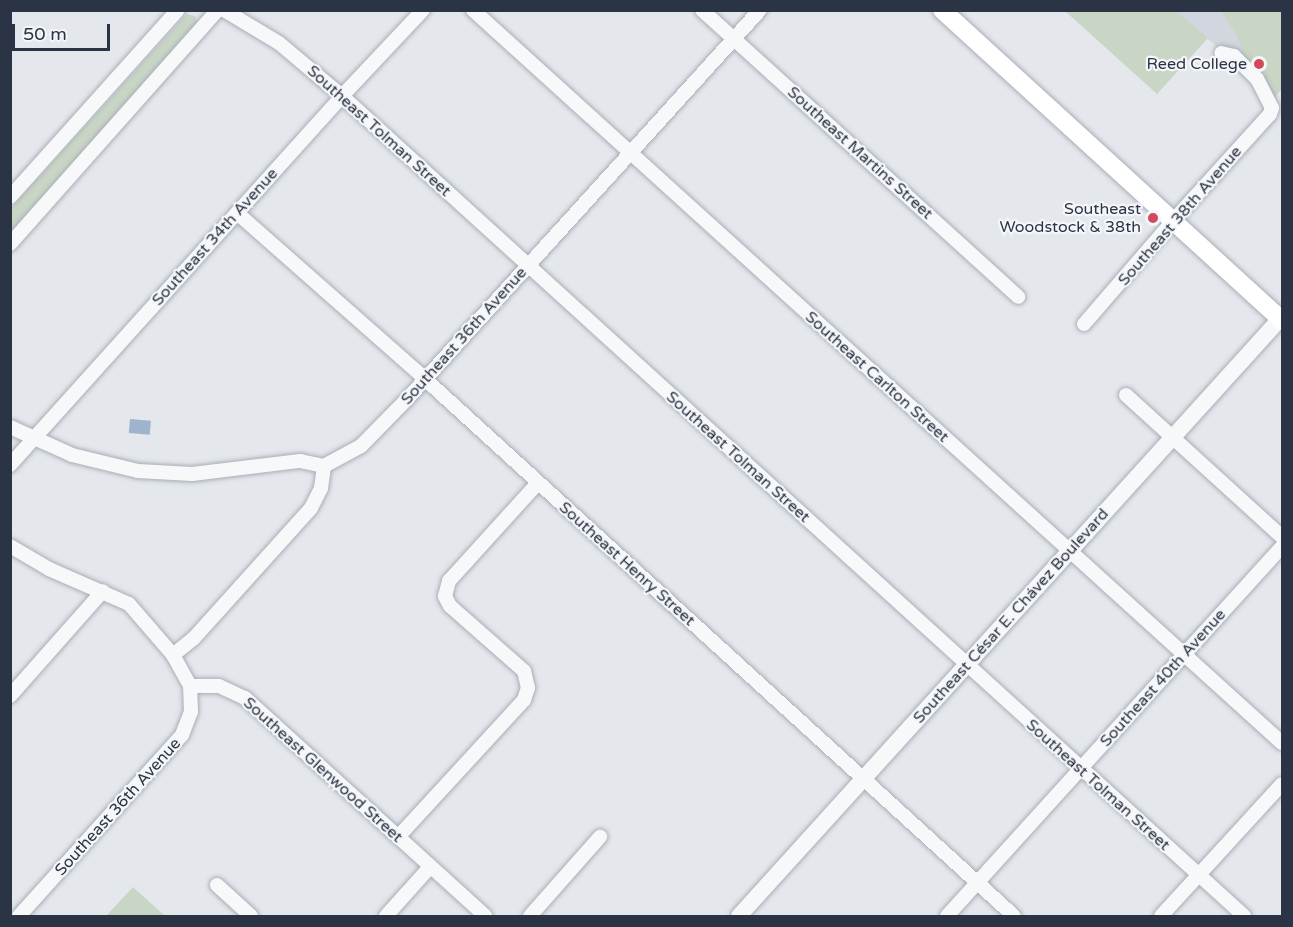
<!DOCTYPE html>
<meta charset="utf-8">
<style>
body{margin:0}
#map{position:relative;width:1293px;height:927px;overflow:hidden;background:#e4e7ec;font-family:"Varela Round",sans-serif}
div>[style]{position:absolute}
.built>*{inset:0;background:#d2d6de}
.green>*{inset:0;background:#c9d6c5}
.water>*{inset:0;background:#9fb4cc;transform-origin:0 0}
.roads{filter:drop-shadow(0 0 2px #a9aeb7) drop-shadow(0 0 2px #a9aeb7)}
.minor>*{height:14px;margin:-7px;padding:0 7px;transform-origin:7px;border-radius:7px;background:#f7f8fa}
.tertiary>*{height:16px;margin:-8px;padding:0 8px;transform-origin:8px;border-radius:8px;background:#f7f8fa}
.secondary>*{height:18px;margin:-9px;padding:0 9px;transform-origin:9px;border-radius:9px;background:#fff}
.dots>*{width:16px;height:16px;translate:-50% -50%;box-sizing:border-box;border:3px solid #f4f6f9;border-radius:50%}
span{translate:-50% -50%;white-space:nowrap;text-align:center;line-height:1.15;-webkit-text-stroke:4.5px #f4f6f9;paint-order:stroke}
.poi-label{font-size:16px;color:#2b3445}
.right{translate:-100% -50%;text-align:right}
.street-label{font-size:16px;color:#2b3445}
.frame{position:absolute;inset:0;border:12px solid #2b3445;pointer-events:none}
.scale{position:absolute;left:12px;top:24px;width:98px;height:27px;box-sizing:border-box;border:3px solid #2b3445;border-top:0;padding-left:8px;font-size:18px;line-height:21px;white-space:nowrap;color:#2b3445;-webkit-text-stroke:4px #f4f6f9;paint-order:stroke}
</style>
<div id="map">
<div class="built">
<i style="clip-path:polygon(1177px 11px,1282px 11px,1282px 89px,1274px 98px)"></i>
</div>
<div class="green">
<i style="clip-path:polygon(1065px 11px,1177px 11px,1208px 38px,1157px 94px)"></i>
<i style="clip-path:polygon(1221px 11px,1282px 11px,1282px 89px,1274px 98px,1250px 66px,1235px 32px)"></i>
<i style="clip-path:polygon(187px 14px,195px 16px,198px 24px,11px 234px,11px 208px)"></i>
<i style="clip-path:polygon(133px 887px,164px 915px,163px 916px,106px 916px)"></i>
</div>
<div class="water">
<i style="left:130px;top:419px;width:21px;height:14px;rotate:5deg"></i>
</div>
<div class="roads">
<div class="minor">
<i style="left:224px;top:10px;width:64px;rotate:31deg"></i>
<i style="left:279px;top:43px;width:82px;rotate:40.1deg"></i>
<i style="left:342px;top:96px;width:1219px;rotate:42.27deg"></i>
<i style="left:473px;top:10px;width:1092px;rotate:42.18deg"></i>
<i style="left:702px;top:10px;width:427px;rotate:42.2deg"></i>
<i style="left:10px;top:197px;width:251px;rotate:-48.1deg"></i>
<i style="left:237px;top:213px;width:251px;rotate:41.4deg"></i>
<i style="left:425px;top:379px;width:797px;rotate:42.36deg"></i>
<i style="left:10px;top:244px;width:313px;rotate:-48.4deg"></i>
<i style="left:1084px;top:324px;width:136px;rotate:-49.2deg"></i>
<i style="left:1173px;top:221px;width:144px;rotate:-47.8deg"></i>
<i style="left:1270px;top:114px;width:6px;rotate:-72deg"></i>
<i style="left:1272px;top:108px;width:33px;rotate:-117deg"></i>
<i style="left:1257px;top:79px;width:33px;rotate:-135deg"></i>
<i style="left:1234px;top:56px;width:13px;rotate:-167deg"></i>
<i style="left:1126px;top:395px;width:211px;rotate:42.3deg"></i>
<i style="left:10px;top:427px;width:68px;rotate:24.3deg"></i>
<i style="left:72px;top:455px;width:68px;rotate:13.6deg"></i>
<i style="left:138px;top:471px;width:54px;rotate:3.2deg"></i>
<i style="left:192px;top:474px;width:109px;rotate:-6.9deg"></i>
<i style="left:300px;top:461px;width:25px;rotate:12deg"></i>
<i style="left:10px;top:465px;width:496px;rotate:-48deg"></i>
<i style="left:342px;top:96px;width:118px;rotate:-46.7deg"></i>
<i style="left:10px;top:546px;width:45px;rotate:30.5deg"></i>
<i style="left:49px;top:569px;width:87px;rotate:23.6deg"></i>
<i style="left:129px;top:604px;width:67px;rotate:49.2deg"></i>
<i style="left:173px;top:655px;width:35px;rotate:61deg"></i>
<i style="left:190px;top:686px;width:29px"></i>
<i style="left:219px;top:686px;width:29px;rotate:25deg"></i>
<i style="left:245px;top:698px;width:324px;rotate:42.2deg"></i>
<i style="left:173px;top:655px;width:27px;rotate:-39deg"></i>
<i style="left:194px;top:638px;width:175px;rotate:-48deg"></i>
<i style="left:311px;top:508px;width:22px;rotate:-63deg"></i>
<i style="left:321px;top:488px;width:22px;rotate:-82deg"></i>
<i style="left:324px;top:466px;width:42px;rotate:-28.4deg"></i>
<i style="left:361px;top:446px;width:67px;rotate:-45.6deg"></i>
<i style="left:408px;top:398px;width:524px;rotate:-47.79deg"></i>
<i style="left:10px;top:696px;width:140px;rotate:-48.5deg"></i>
<i style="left:398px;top:837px;width:186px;rotate:-47.4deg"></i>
<i style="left:524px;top:700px;width:13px;rotate:-72deg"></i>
<i style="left:528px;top:688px;width:17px;rotate:-103deg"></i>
<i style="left:524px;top:671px;width:98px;rotate:-138.7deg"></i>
<i style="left:450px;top:606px;width:11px;rotate:-117deg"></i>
<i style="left:445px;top:596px;width:16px;rotate:-75deg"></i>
<i style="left:449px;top:581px;width:132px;rotate:-47.8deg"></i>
<i style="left:217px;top:885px;width:46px;rotate:42.4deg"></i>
<i style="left:19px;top:916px;width:244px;rotate:-48deg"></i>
<i style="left:182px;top:735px;width:25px;rotate:-69deg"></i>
<i style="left:191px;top:712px;width:26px;rotate:-92deg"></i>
<i style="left:386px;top:916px;width:66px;rotate:-48.1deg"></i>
<i style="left:530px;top:916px;width:106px;rotate:-48.5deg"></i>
<i style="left:947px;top:916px;width:498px;rotate:-47.8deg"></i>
<i style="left:1161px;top:916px;width:179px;rotate:-47.5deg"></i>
</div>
<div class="tertiary">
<i style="left:739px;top:916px;width:806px;rotate:-47.82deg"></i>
</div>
<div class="secondary">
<i style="left:942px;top:10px;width:461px;rotate:42.4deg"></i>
</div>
</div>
<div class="dots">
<i style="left:1259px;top:64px;background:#d1495b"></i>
<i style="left:1153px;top:218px;background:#d1495b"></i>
</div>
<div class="poi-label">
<span class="right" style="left:1247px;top:64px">Reed College</span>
<span class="right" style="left:1141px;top:218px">Southeast<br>Woodstock &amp; 38th</span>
</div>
<div class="street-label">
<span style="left:379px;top:131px;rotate:42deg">Southeast Tolman Street</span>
<span style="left:860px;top:153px;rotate:42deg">Southeast Martins Street</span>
<span style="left:1180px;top:216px;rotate:-49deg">Southeast 38th Avenue</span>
<span style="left:215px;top:237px;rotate:-48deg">Southeast 34th Avenue</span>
<span style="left:464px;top:336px;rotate:-48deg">Southeast 36th Avenue</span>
<span style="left:877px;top:377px;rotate:42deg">Southeast Carlton Street</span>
<span style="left:738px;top:457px;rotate:42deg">Southeast Tolman Street</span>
<span style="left:627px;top:564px;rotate:42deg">Southeast Henry Street</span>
<span style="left:1011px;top:616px;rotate:-48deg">Southeast César E. Chávez Boulevard</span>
<span style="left:1163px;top:678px;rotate:-48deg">Southeast 40th Avenue</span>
<span style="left:323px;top:770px;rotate:42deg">Southeast Glenwood Street</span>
<span style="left:1098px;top:785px;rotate:42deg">Southeast Tolman Street</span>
<span style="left:118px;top:807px;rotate:-48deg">Southeast 36th Avenue</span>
</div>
<div class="frame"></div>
<div class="scale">50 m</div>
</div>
